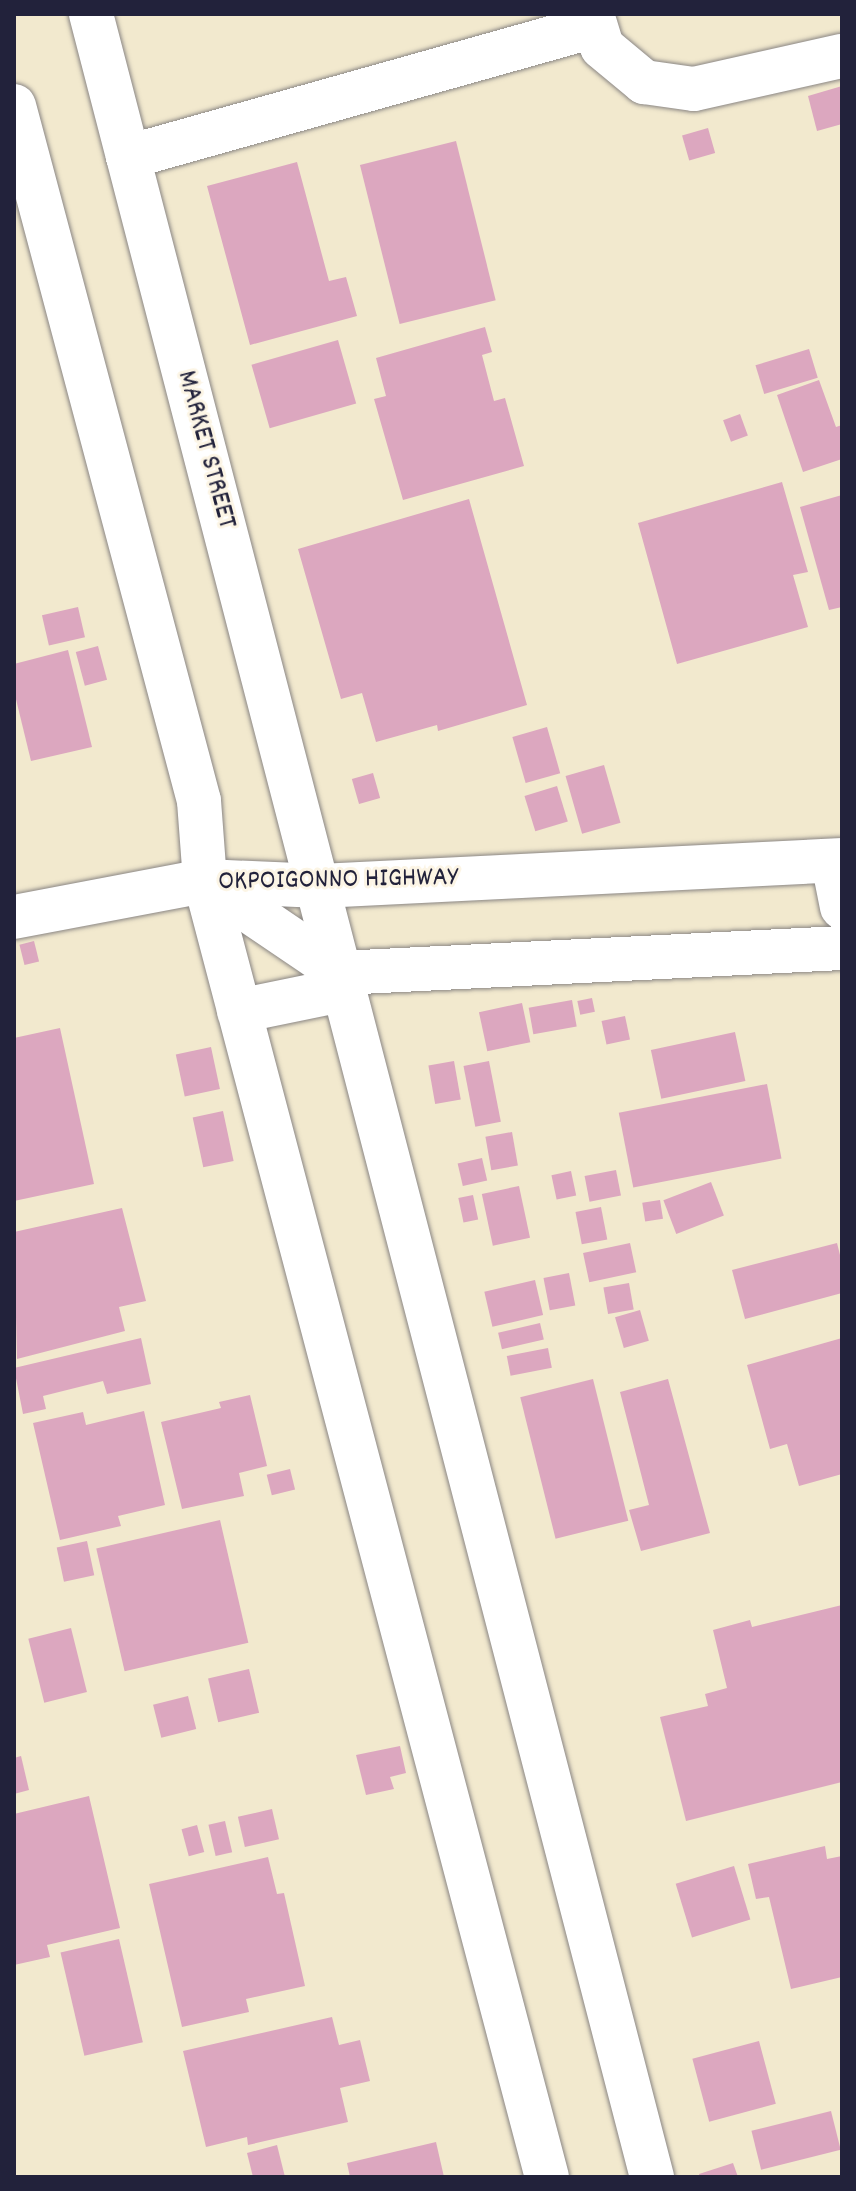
<!DOCTYPE html>
<style>
body{margin:0}
#map{position:relative;width:856px;height:2191px;overflow:hidden;background:#f2e9ce;font-family:Dekko,sans-serif}
div>[style]{position:absolute}
.building>*{inset:0;background:#dca7bf;transform-origin:0 0}
.roads{filter:drop-shadow(0 0 2px #8a8684) drop-shadow(0 0 2px #8a8684)}
.minor>*{height:44px;margin:-22px;padding:0 22px;transform-origin:22px;border-radius:22px;background:#fff}
span{translate:-50% -50%;white-space:nowrap;text-align:center;line-height:1.15;-webkit-text-stroke:6px #fcf5e5;paint-order:stroke}
.street-label{font-size:28px;color:#22223b}
.frame{position:absolute;inset:0;border:16px solid #22223b;pointer-events:none}
</style>
<div id="map">
<div class="building">
<i style="clip-path:polygon(842px 86px,842px 124px,817px 131px,808px 96px)"></i>
<i style="left:708px;top:128px;width:26px;height:27px;rotate:74deg"></i>
<i style="left:456px;top:141px;width:164px;height:99px;rotate:76deg"></i>
<i style="clip-path:polygon(297px 162px,329px 281px,346px 277px,357px 316px,250px 345px,207px 186px)"></i>
<i style="clip-path:polygon(485px 327px,492px 352px,482px 355px,494px 401px,505px 398px,524px 466px,403px 500px,374px 399px,386px 396px,376px 358px)"></i>
<i style="left:338px;top:340px;width:66px;height:90px;rotate:74deg"></i>
<i style="left:809px;top:349px;width:30px;height:56px;rotate:73deg"></i>
<i style="clip-path:polygon(819px 380px,836px 427px,842px 425px,842px 459px,803px 472px,777px 395px)"></i>
<i style="left:740px;top:414px;width:23px;height:18px;rotate:70deg"></i>
<i style="clip-path:polygon(782px 482px,808px 572px,793px 575px,808px 627px,677px 664px,638px 523px)"></i>
<i style="clip-path:polygon(842px 495px,842px 607px,829px 610px,800px 507px)"></i>
<i style="clip-path:polygon(469px 499px,527px 705px,438px 731px,437px 725px,376px 742px,362px 693px,341px 699px,298px 549px)"></i>
<i style="left:78px;top:607px;width:31px;height:37px;rotate:77deg"></i>
<i style="left:98px;top:646px;width:35px;height:23px;rotate:75deg"></i>
<i style="clip-path:polygon(68px 650px,92px 747px,31px 761px,14px 691px,14px 664px)"></i>
<i style="left:547px;top:727px;width:48px;height:36px;rotate:74deg"></i>
<i style="left:604px;top:765px;width:60px;height:40px;rotate:74deg"></i>
<i style="left:373px;top:773px;width:26px;height:22px;rotate:74deg"></i>
<i style="left:557px;top:786px;width:37px;height:34px;rotate:73deg"></i>
<i style="left:34px;top:941px;width:21px;height:15px;rotate:76deg"></i>
<i style="left:592px;top:998px;width:14px;height:15px;rotate:78deg"></i>
<i style="left:572px;top:1000px;width:27px;height:44px;rotate:80deg"></i>
<i style="left:522px;top:1003px;width:40px;height:44px;rotate:78deg"></i>
<i style="left:625px;top:1016px;width:24px;height:24px;rotate:78deg"></i>
<i style="clip-path:polygon(60px 1028px,94px 1184px,14px 1201px,14px 1038px)"></i>
<i style="left:735px;top:1032px;width:50px;height:86px;rotate:78deg"></i>
<i style="left:211px;top:1047px;width:43px;height:36px;rotate:78deg"></i>
<i style="left:454px;top:1061px;width:39px;height:26px;rotate:80deg"></i>
<i style="left:489px;top:1061px;width:62px;height:26px;rotate:79deg"></i>
<i style="left:767px;top:1084px;width:76px;height:151px;rotate:79deg"></i>
<i style="left:223px;top:1111px;width:51px;height:31px;rotate:78deg"></i>
<i style="left:512px;top:1132px;width:34px;height:27px;rotate:80deg"></i>
<i style="left:482px;top:1158px;width:23px;height:25px;rotate:77deg"></i>
<i style="left:616px;top:1170px;width:26px;height:32px;rotate:79deg"></i>
<i style="left:571px;top:1171px;width:25px;height:20px;rotate:78deg"></i>
<i style="left:711px;top:1182px;width:36px;height:51px;rotate:69deg"></i>
<i style="left:519px;top:1186px;width:53px;height:38px;rotate:78deg"></i>
<i style="left:473px;top:1195px;width:25px;height:15px;rotate:78deg"></i>
<i style="left:660px;top:1200px;width:19px;height:18px;rotate:81deg"></i>
<i style="left:601px;top:1207px;width:33px;height:26px;rotate:79deg"></i>
<i style="clip-path:polygon(122px 1208px,146px 1301px,119px 1307px,125px 1331px,17px 1359px,14px 1232px)"></i>
<i style="left:630px;top:1243px;width:30px;height:48px;rotate:78deg"></i>
<i style="clip-path:polygon(837px 1243px,842px 1263px,842px 1293px,745px 1319px,732px 1270px)"></i>
<i style="left:569px;top:1273px;width:33px;height:26px;rotate:79deg"></i>
<i style="left:535px;top:1280px;width:36px;height:52px;rotate:77deg"></i>
<i style="left:629px;top:1283px;width:27px;height:26px;rotate:80deg"></i>
<i style="left:640px;top:1310px;width:32px;height:26px;rotate:74deg"></i>
<i style="left:540px;top:1323px;width:17px;height:43px;rotate:77deg"></i>
<i style="clip-path:polygon(141px 1338px,151px 1384px,107px 1394px,103px 1381px,43px 1396px,46px 1409px,23px 1414px,14px 1368px)"></i>
<i style="clip-path:polygon(842px 1338px,842px 1474px,799px 1486px,787px 1444px,770px 1449px,747px 1365px)"></i>
<i style="left:548px;top:1348px;width:20px;height:42px;rotate:79deg"></i>
<i style="left:593px;top:1379px;width:146px;height:75px;rotate:76deg"></i>
<i style="clip-path:polygon(668px 1379px,710px 1533px,641px 1551px,629px 1510px,649px 1505px,620px 1392px)"></i>
<i style="clip-path:polygon(250px 1395px,267px 1466px,239px 1473px,244px 1496px,182px 1509px,161px 1422px,221px 1408px,219px 1402px)"></i>
<i style="clip-path:polygon(144px 1411px,165px 1505px,118px 1516px,121px 1526px,60px 1540px,33px 1423px,83px 1412px,86px 1425px)"></i>
<i style="left:290px;top:1469px;width:21px;height:24px;rotate:76deg"></i>
<i style="left:220px;top:1520px;width:126px;height:127px;rotate:77deg"></i>
<i style="left:87px;top:1541px;width:35px;height:31px;rotate:78deg"></i>
<i style="clip-path:polygon(842px 1605px,842px 1782px,686px 1821px,660px 1717px,708px 1706px,705px 1694px,727px 1688px,713px 1630px,750px 1620px,752px 1627px)"></i>
<i style="left:71px;top:1628px;width:66px;height:44px;rotate:76deg"></i>
<i style="left:249px;top:1669px;width:45px;height:42px;rotate:77deg"></i>
<i style="left:188px;top:1696px;width:34px;height:36px;rotate:76deg"></i>
<i style="clip-path:polygon(400px 1746px,406px 1773px,390px 1777px,394px 1789px,366px 1795px,356px 1755px)"></i>
<i style="clip-path:polygon(21px 1756px,29px 1790px,14px 1794px,14px 1758px)"></i>
<i style="clip-path:polygon(89px 1796px,120px 1928px,47px 1945px,50px 1957px,14px 1965px,14px 1814px)"></i>
<i style="left:272px;top:1809px;width:31px;height:35px;rotate:77deg"></i>
<i style="left:225px;top:1821px;width:32px;height:17px;rotate:77deg"></i>
<i style="left:197px;top:1825px;width:28px;height:16px;rotate:75deg"></i>
<i style="clip-path:polygon(825px 1846px,827px 1859px,842px 1856px,842px 1977px,791px 1989px,769px 1897px,756px 1899px,748px 1864px)"></i>
<i style="clip-path:polygon(268px 1857px,277px 1894px,284px 1893px,305px 1986px,246px 1999px,249px 2012px,182px 2027px,149px 1884px)"></i>
<i style="left:734px;top:1866px;width:56px;height:61px;rotate:73deg"></i>
<i style="left:119px;top:1939px;width:106px;height:60px;rotate:77deg"></i>
<i style="clip-path:polygon(332px 2017px,339px 2045px,360px 2040px,370px 2081px,340px 2088px,348px 2122px,248px 2145px,247px 2137px,206px 2147px,183px 2051px)"></i>
<i style="left:759px;top:2041px;width:65px;height:69px;rotate:75deg"></i>
<i style="left:831px;top:2111px;width:40px;height:82px;rotate:76deg"></i>
<i style="clip-path:polygon(436px 2142px,444px 2177px,350px 2177px,347px 2163px)"></i>
<i style="clip-path:polygon(277px 2145px,285px 2177px,253px 2177px,247px 2153px)"></i>
<i style="clip-path:polygon(733px 2163px,738px 2177px,700px 2177px,699px 2174px)"></i>
</div>
<div class="roads">
<div class="minor">
<i style="left:91px;top:14px;width:2235px;rotate:75.46deg"></i>
<i style="left:592px;top:14px;width:34px;rotate:73deg"></i>
<i style="left:602px;top:47px;width:55px;rotate:39.8deg"></i>
<i style="left:644px;top:82px;width:50px;rotate:8deg"></i>
<i style="left:694px;top:89px;width:152px;rotate:-12.6deg"></i>
<i style="left:14px;top:106px;width:719px;rotate:75.09deg"></i>
<i style="left:199px;top:801px;width:80px;rotate:85.7deg"></i>
<i style="left:205px;top:881px;width:1340px;rotate:75.22deg"></i>
<i style="left:128px;top:157px;width:484px;rotate:-15.7deg"></i>
<i style="left:833px;top:862px;width:46px;rotate:78.7deg"></i>
<i style="left:205px;top:881px;width:164px;rotate:34.1deg"></i>
<i style="left:341px;top:973px;width:502px;rotate:-2.86deg"></i>
<i style="left:14px;top:917px;width:194px;rotate:-10.7deg"></i>
<i style="left:205px;top:881px;width:115px;rotate:2.5deg"></i>
<i style="left:320px;top:886px;width:523px;rotate:-2.85deg"></i>
<i style="left:239px;top:1011px;width:109px;rotate:-11.6deg"></i>
</div>
</div>
<div class="street-label">
<span style="left:205px;top:450px;rotate:75deg">MARKET STREET</span>
<span style="left:338px;top:881px;rotate:-1deg">OKPOIGONNO HIGHWAY</span>
</div>
<div class="frame"></div>
</div>
